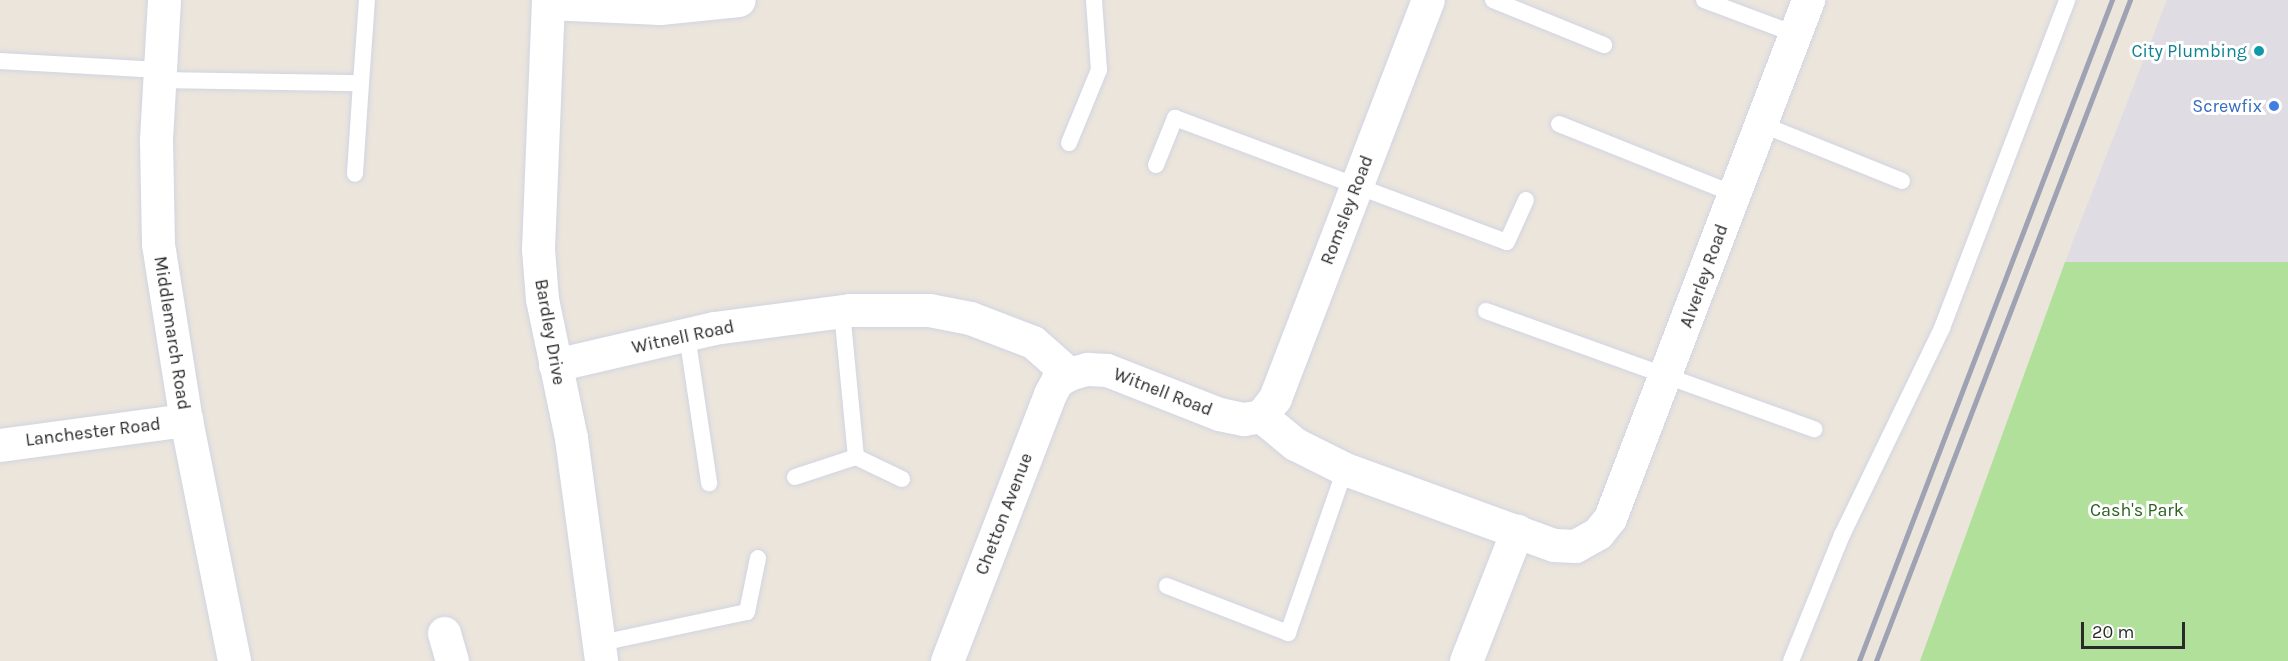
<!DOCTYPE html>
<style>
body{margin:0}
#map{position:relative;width:2288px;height:661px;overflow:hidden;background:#ebe5dc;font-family:Karla,sans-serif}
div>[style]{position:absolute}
.industrial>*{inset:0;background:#dfdce4}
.green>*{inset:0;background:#b1e09b}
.roads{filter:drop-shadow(0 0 2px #d1d4e2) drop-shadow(0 0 2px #d1d4e2)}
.lane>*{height:16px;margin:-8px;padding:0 8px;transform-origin:8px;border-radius:8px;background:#fff}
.street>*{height:33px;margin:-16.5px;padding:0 16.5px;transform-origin:16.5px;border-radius:16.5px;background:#fff}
.rail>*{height:4.5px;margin:-2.25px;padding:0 2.25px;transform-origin:2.25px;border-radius:2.25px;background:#9fa2b3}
.dots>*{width:16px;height:16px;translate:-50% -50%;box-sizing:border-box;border:3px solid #fff;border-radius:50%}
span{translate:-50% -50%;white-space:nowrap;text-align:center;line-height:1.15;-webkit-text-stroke:6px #fff;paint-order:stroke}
.culture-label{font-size:18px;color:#0d838f}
.right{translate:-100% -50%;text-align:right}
.shop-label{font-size:18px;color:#366cbe}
.street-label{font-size:18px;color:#2a2a2a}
.park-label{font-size:18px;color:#2a631d}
.scale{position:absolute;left:2081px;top:622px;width:104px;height:27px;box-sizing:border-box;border:3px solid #2a2a2a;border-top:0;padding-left:8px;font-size:18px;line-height:21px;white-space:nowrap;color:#2a2a2a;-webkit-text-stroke:4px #fff;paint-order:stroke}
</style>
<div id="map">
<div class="industrial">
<i style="clip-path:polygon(2167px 0,2288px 0,2288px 262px,2065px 262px)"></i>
</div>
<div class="green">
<i style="clip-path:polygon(2065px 262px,2288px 262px,2288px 661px,1920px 661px)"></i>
</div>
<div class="roads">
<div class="lane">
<i style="left:1493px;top:0;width:120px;rotate:22.1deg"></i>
<i style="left:1704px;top:0;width:97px;rotate:20.5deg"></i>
<i style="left:0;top:61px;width:160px;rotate:3.2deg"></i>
<i style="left:159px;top:80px;width:202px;rotate:0.9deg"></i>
<i style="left:361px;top:83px;width:91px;rotate:93.8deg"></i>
<i style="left:361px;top:83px;width:83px;rotate:-85.9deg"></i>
<i style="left:1559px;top:124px;width:188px;rotate:21.8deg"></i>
<i style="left:1761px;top:124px;width:152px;rotate:22deg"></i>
<i style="left:1069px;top:143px;width:79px;rotate:-67.7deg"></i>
<i style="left:1099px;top:70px;width:70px;rotate:-94.1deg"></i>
<i style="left:1156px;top:165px;width:51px;rotate:-68deg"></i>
<i style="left:1175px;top:118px;width:354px;rotate:20.5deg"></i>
<i style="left:1507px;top:242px;width:46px;rotate:-65.7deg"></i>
<i style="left:1486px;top:311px;width:349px;rotate:19.8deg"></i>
<i style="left:687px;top:335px;width:150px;rotate:81.5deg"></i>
<i style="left:856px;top:457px;width:51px;rotate:25.6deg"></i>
<i style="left:795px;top:477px;width:64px;rotate:-18.2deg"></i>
<i style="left:856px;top:457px;width:147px;rotate:-95.5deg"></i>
<i style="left:1167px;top:586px;width:130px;rotate:21.2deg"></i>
<i style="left:1288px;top:633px;width:174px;rotate:-70.8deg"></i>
<i style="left:601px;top:643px;width:149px;rotate:-12deg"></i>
<i style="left:747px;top:612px;width:55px;rotate:-78.5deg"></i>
<i style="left:1791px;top:661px;width:136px;rotate:-68deg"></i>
<i style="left:1842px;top:535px;width:230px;rotate:-64.2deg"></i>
<i style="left:1942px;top:328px;width:351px;rotate:-69.1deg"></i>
</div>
<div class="street">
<i style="left:164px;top:0;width:140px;rotate:93.3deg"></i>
<i style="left:156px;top:140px;width:104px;rotate:88.9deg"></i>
<i style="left:158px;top:244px;width:178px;rotate:81deg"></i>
<i style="left:186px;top:420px;width:246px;rotate:78.7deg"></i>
<i style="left:548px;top:0;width:249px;rotate:92.3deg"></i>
<i style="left:538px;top:249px;width:50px;rotate:85.4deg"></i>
<i style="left:542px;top:299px;width:142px;rotate:78.2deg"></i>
<i style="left:571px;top:438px;width:225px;rotate:82.3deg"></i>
<i style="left:548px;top:3px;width:112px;rotate:2.6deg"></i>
<i style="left:660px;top:8px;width:79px;rotate:-5.8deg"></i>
<i style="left:555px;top:365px;width:163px;rotate:-13.1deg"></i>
<i style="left:714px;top:328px;width:137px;rotate:-7.5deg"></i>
<i style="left:850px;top:310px;width:79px"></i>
<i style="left:929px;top:310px;width:42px;rotate:11deg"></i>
<i style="left:970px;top:318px;width:67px;rotate:20.9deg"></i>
<i style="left:1033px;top:342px;width:48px;rotate:41.6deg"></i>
<i style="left:1069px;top:374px;width:19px;rotate:-16deg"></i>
<i style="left:1087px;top:369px;width:20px;rotate:3deg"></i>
<i style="left:1107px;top:370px;width:120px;rotate:21.4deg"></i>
<i style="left:1219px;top:414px;width:25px;rotate:12deg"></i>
<i style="left:1243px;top:419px;width:18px;rotate:-9deg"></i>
<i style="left:1261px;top:416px;width:44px;rotate:39.5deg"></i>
<i style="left:1295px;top:444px;width:56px;rotate:26.6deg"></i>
<i style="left:1345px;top:469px;width:222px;rotate:20deg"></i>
<i style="left:1554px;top:545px;width:21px;rotate:3deg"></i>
<i style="left:1575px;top:546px;width:26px;rotate:-29deg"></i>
<i style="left:1598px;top:533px;width:19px;rotate:-51deg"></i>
<i style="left:1610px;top:518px;width:555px;rotate:-69.08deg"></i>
<i style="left:1261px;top:416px;width:23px;rotate:-52deg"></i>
<i style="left:1275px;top:398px;width:426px;rotate:-69deg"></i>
<i style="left:0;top:445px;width:188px;rotate:-7.7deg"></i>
<i style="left:444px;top:633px;width:29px;rotate:74deg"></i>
<i style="left:947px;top:661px;width:286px;rotate:-68.9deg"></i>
<i style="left:1050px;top:394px;width:15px;rotate:-62deg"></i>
<i style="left:1057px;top:381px;width:14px;rotate:-30deg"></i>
<i style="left:1466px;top:661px;width:140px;rotate:-68.6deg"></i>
</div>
</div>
<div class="rail">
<i style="left:1859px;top:661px;width:708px;rotate:-69.06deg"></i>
<i style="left:1876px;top:661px;width:708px;rotate:-68.98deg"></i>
</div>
<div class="dots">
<i style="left:2259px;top:51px;background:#0f9aa8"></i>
<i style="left:2274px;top:106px;background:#3f7fe0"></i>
</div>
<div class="culture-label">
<span class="right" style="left:2247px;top:51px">City Plumbing</span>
</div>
<div class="shop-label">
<span class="right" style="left:2262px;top:106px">Screwfix</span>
</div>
<div class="street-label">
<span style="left:1347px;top:210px;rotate:-69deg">Romsley Road</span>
<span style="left:1704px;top:276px;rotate:-70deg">Alverley Road</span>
<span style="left:550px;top:332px;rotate:80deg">Bardley Drive</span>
<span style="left:172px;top:333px;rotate:81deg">Middlemarch Road</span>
<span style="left:683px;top:337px;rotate:-12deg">Witnell Road</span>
<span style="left:1163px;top:392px;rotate:21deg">Witnell Road</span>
<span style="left:93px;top:432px;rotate:-7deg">Lanchester Road</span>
<span style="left:1004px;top:514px;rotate:-69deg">Chetton Avenue</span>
</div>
<div class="park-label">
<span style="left:2137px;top:510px">Cash's Park</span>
</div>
<div class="scale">20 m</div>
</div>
